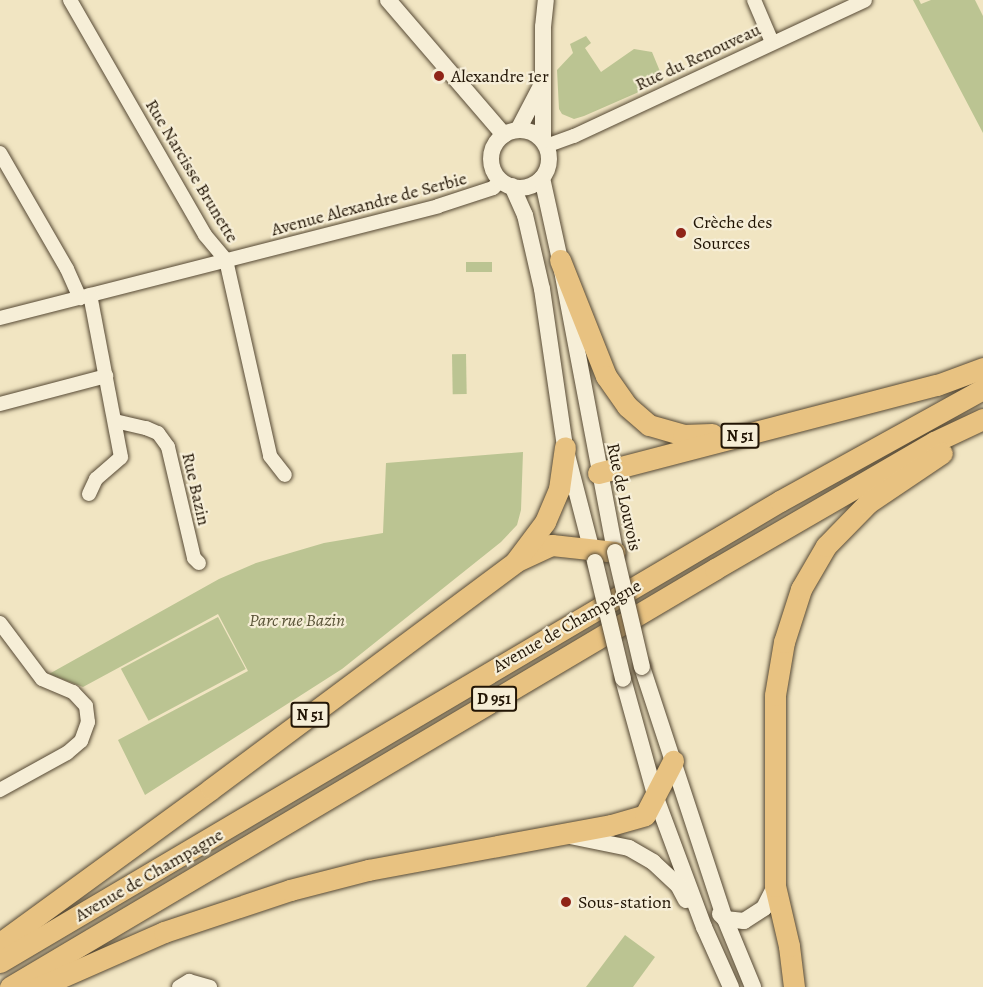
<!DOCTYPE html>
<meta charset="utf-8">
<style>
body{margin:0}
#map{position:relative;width:983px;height:987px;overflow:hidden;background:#f1e5c2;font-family:Alegreya,serif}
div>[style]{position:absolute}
.green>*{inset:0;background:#bbc492;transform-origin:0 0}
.roads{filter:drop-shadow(0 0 2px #564934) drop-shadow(0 0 2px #564934)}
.minor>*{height:14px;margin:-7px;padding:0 7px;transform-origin:7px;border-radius:7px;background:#f6eed7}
.tertiary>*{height:16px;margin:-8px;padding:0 8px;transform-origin:8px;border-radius:8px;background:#f6eed7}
.tertiary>.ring{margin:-8px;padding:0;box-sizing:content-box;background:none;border:16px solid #f6eed7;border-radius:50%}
.primary>*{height:21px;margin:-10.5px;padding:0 10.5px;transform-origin:10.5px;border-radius:10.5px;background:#e8c281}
.bridges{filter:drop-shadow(0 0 2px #564934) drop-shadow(0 0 2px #564934)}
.tertiary-bridge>*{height:16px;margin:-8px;padding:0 8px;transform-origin:8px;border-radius:8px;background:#f6eed7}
.dots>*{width:16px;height:16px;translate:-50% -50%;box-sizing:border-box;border:3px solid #f6eed7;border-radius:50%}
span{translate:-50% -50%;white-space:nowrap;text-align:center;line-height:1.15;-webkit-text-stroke:4.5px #f6eed7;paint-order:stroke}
.shield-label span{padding:2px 4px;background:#f6eed7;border:2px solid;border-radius:4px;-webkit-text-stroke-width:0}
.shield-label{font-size:16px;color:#221505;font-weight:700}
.street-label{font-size:18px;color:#221505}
.poi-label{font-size:18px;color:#221505}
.left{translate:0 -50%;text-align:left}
.park-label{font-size:18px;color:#585236;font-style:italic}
</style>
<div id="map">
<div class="green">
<i style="clip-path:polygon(913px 0,919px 0,921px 4px,931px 0,975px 0,983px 16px,983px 133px)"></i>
<i style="clip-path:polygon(586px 36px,591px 43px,585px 48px,601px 72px,634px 49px,652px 52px,664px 81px,584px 116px,574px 119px,562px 114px,559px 109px,557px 70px,573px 53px,570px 44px)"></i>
<i style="left:466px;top:262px;width:26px;height:10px"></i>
<i style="left:466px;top:354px;width:40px;height:14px;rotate:89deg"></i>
<i style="clip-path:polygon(523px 452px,521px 510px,517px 525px,501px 542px,342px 669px,145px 795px,118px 740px,248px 671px,218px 614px,83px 687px,49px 674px,219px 579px,256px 563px,324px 543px,383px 533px,386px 463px)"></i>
<i style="left:218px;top:617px;width:59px;height:110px;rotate:62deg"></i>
<i style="clip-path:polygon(625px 935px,655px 957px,633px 987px,586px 987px)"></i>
</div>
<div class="roads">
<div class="minor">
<i style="left:70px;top:0;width:271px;rotate:60.1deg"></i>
<i style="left:205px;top:235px;width:33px;rotate:50deg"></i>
<i style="left:226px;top:260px;width:201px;rotate:77.3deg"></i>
<i style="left:270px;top:456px;width:24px;rotate:52deg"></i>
<i style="left:754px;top:0;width:46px;rotate:66.8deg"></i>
<i style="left:546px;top:146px;width:30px;rotate:-20deg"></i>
<i style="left:574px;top:136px;width:321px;rotate:-25deg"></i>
<i style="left:0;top:153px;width:134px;rotate:60deg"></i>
<i style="left:67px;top:269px;width:32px;rotate:66deg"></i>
<i style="left:0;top:318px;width:452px;rotate:-14.3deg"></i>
<i style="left:438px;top:206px;width:58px;rotate:-18.1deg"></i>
<i style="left:493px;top:188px;width:11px;rotate:-45deg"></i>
<i style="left:0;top:404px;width:110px;rotate:-14.8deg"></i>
<i style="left:115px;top:421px;width:32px;rotate:13deg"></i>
<i style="left:146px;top:428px;width:13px;rotate:23deg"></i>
<i style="left:158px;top:433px;width:17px;rotate:54deg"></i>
<i style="left:168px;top:447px;width:114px;rotate:76.8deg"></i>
<i style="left:194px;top:558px;width:7px;rotate:45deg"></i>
<i style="left:89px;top:494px;width:17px;rotate:-65deg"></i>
<i style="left:96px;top:479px;width:33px;rotate:-41deg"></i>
<i style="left:121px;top:457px;width:165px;rotate:-100.8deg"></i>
<i style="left:0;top:623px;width:70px;rotate:53.1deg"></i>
<i style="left:42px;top:679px;width:34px;rotate:23deg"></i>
<i style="left:73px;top:692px;width:19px;rotate:47deg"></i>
<i style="left:86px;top:706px;width:16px;rotate:83deg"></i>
<i style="left:88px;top:722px;width:20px;rotate:110deg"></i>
<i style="left:81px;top:741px;width:18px;rotate:139deg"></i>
<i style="left:67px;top:753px;width:77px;rotate:151.1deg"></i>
<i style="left:179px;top:987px;width:12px;rotate:-31deg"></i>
<i style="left:189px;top:981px;width:22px;rotate:16deg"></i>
</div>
<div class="tertiary">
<i style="left:388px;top:0;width:178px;rotate:49.3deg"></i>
<i style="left:518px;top:130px;width:54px;rotate:-62.5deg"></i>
<i class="ring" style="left:491px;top:130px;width:42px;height:42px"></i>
<i style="left:543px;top:140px;width:113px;rotate:-90deg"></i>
<i style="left:543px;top:27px;width:27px;rotate:-84deg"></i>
<i style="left:542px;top:178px;width:84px;rotate:77.6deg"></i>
<i style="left:560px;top:260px;width:297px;rotate:79.3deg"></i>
<i style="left:512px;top:186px;width:32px;rotate:66deg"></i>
<i style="left:525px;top:215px;width:76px;rotate:77.1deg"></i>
<i style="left:542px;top:289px;width:160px;rotate:81.7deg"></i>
<i style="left:565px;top:447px;width:116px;rotate:75.5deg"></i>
<i style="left:642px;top:667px;width:265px;rotate:71.8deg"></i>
<i style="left:725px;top:919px;width:74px;rotate:67.6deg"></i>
<i style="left:623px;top:679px;width:123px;rotate:74.5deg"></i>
<i style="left:656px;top:798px;width:138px;rotate:69.6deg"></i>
<i style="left:704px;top:927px;width:66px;rotate:65.8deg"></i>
<i style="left:570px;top:836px;width:60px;rotate:11.5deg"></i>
<i style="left:629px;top:848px;width:28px;rotate:30deg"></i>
<i style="left:653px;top:862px;width:34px;rotate:43deg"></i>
<i style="left:678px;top:885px;width:17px;rotate:62deg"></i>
<i style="left:720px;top:914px;width:7px;rotate:45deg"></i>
<i style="left:725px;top:919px;width:19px;rotate:6deg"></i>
<i style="left:744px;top:921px;width:24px;rotate:-33deg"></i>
<i style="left:764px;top:908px;width:25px;rotate:-63deg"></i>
</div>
<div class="primary">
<i style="left:560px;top:260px;width:125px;rotate:68.4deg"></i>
<i style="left:606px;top:376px;width:37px;rotate:55deg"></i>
<i style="left:627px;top:406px;width:29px;rotate:41deg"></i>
<i style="left:649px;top:425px;width:35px;rotate:16deg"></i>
<i style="left:683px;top:435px;width:29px;rotate:-2deg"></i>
<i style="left:598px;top:473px;width:350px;rotate:-14.6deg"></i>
<i style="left:937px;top:385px;width:49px;rotate:-20.3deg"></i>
<i style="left:517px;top:561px;width:38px;rotate:-25deg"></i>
<i style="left:552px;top:545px;width:63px;rotate:6.3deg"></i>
<i style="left:0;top:943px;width:261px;rotate:-36.1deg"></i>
<i style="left:211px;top:789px;width:379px;rotate:-36.7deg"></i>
<i style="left:515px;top:562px;width:50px;rotate:-53.1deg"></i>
<i style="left:545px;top:522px;width:36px;rotate:-67deg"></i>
<i style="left:559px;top:489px;width:42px;rotate:-81.9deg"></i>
<i style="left:0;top:962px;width:906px;rotate:-30.58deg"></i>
<i style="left:780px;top:501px;width:232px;rotate:-28.9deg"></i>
<i style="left:10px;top:987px;width:820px;rotate:-30.66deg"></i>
<i style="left:715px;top:569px;width:253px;rotate:-30.1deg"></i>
<i style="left:934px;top:442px;width:54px;rotate:-25.1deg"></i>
<i style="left:39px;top:987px;width:137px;rotate:-23.7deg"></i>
<i style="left:164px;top:932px;width:133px;rotate:-18.4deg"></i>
<i style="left:290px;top:890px;width:81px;rotate:-14.4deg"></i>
<i style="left:368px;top:870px;width:247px;rotate:-10.5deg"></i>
<i style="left:611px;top:825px;width:35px;rotate:-16deg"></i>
<i style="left:645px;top:815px;width:61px;rotate:-62.6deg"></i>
<i style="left:794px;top:987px;width:41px;rotate:-97deg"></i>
<i style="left:789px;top:946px;width:62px;rotate:-103.1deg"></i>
<i style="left:775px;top:886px;width:191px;rotate:-90deg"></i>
<i style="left:775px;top:695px;width:54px;rotate:-80.4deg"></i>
<i style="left:784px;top:642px;width:56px;rotate:-72.2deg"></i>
<i style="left:801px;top:589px;width:50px;rotate:-59.8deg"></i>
<i style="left:826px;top:546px;width:60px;rotate:-45.7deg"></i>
<i style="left:868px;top:503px;width:89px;rotate:-34deg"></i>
</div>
</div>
<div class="bridges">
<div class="tertiary-bridge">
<i style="left:615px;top:552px;width:118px;rotate:76.8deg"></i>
<i style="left:595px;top:562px;width:120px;rotate:76.5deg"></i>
</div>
</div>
<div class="dots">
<i style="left:439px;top:76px;background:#8f2418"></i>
<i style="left:681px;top:233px;background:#8f2418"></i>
<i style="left:566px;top:902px;background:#8f2418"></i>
</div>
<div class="shield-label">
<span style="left:740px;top:436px">N 51</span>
<span style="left:494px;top:699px">D 951</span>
<span style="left:310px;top:715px">N 51</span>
</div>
<div class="street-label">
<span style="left:698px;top:57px;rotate:-25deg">Rue du Renouveau</span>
<span style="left:192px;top:171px;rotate:59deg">Rue Narcisse Brunette</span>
<span style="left:369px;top:204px;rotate:-15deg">Avenue Alexandre de Serbie</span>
<span style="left:196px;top:489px;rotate:77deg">Rue Bazin</span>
<span style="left:624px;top:497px;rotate:78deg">Rue de Louvois</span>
<span style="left:567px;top:626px;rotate:-30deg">Avenue de Champagne</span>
<span style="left:149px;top:875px;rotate:-30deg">Avenue de Champagne</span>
</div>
<div class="poi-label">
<span class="left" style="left:451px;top:76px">Alexandre 1er</span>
<span class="left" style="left:693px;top:233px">Crèche des<br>Sources</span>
<span class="left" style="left:578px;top:902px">Sous-station</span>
</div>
<div class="park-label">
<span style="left:297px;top:620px">Parc rue Bazin</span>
</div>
</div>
